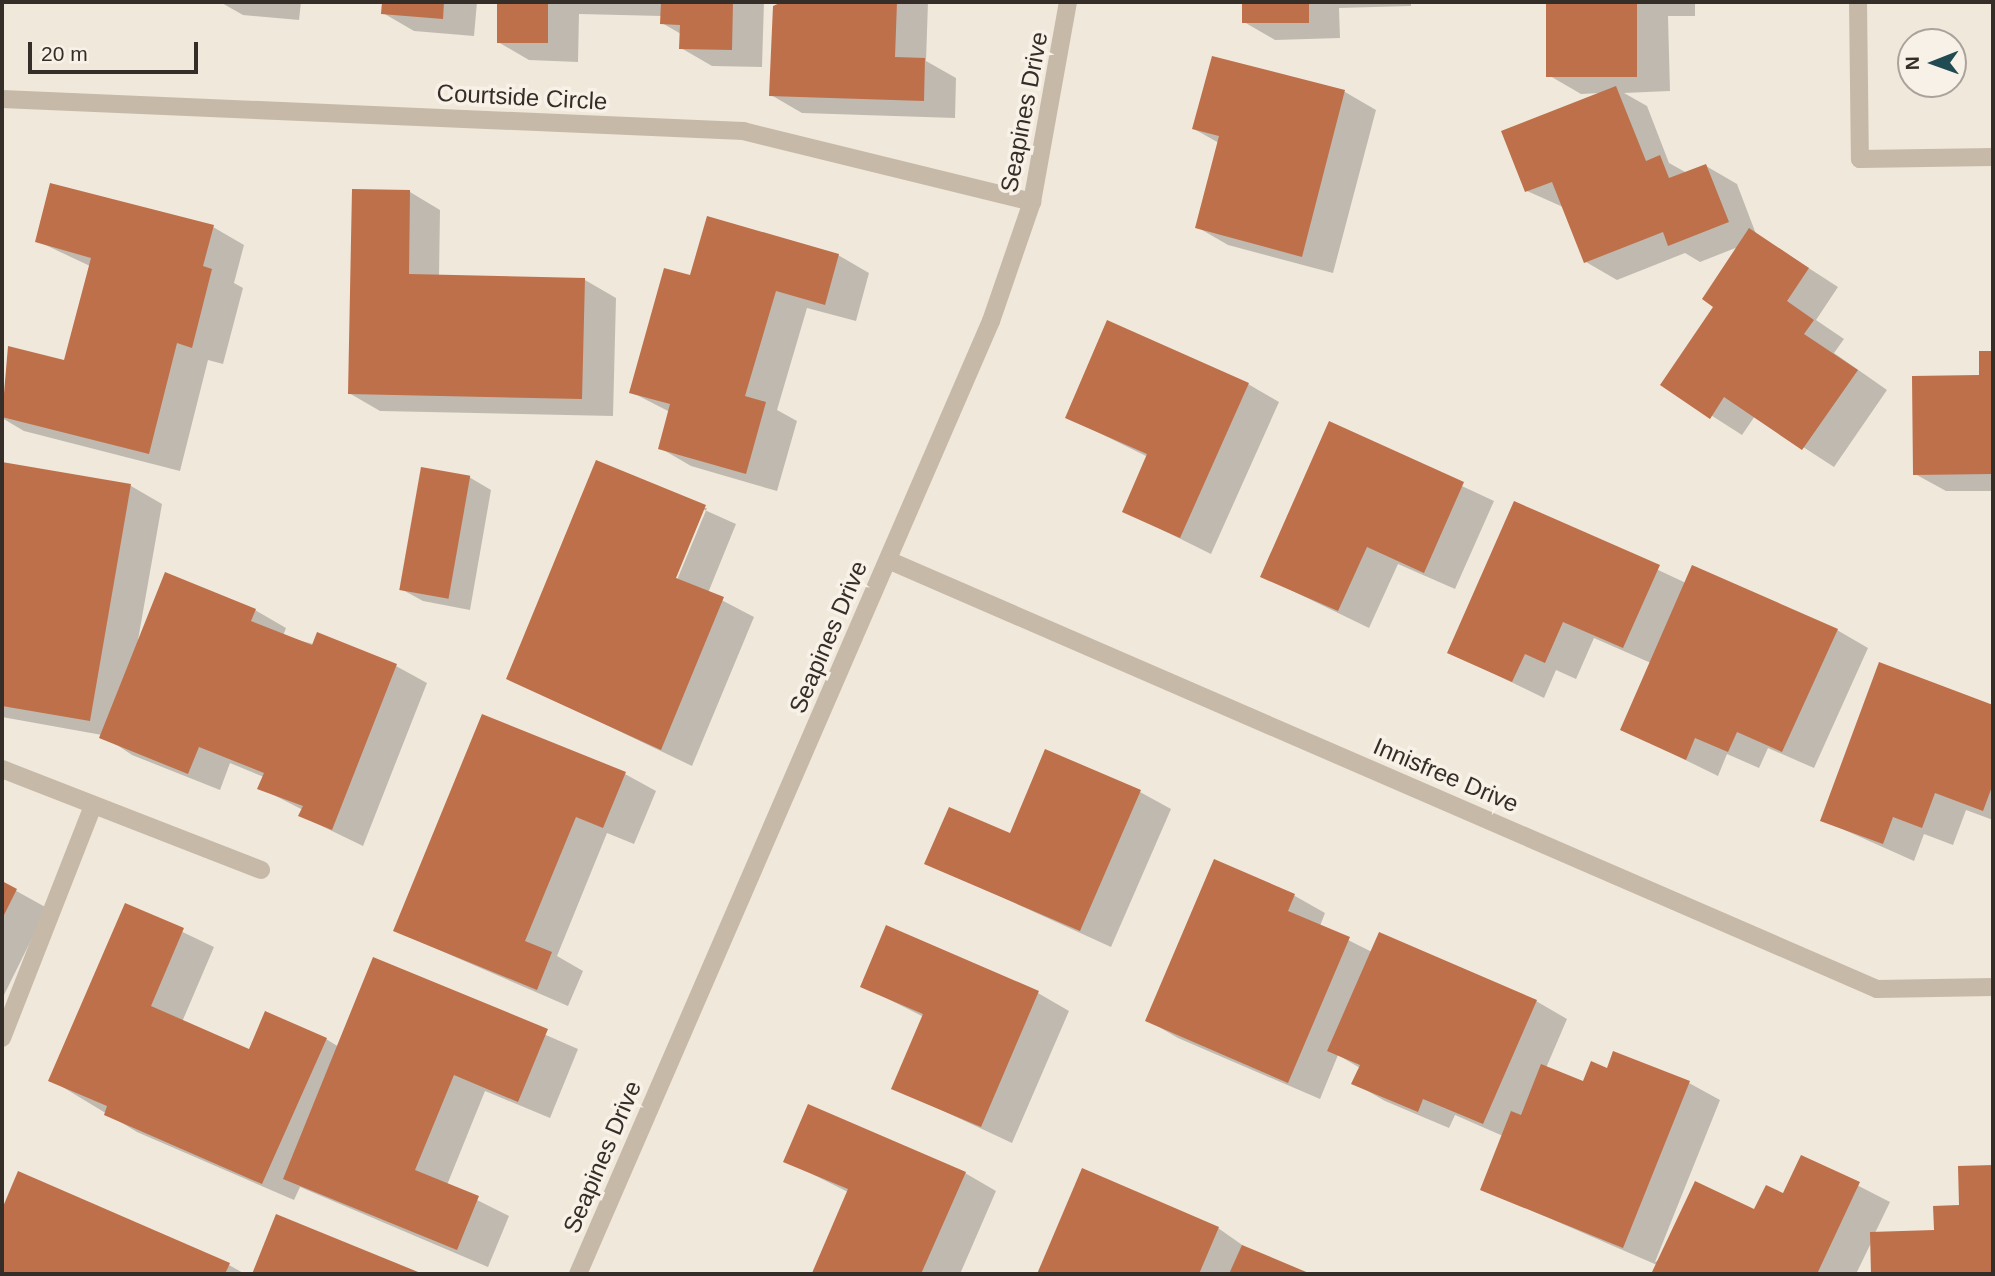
<!DOCTYPE html>
<style>
body{margin:0}
#map{position:relative;width:1995px;height:1276px;overflow:hidden;background:#f0e8db;font-family:Arial,sans-serif}
div>[style]{position:absolute}
.shadow>*{inset:0;background:#0003}
.building>*{inset:0;background:#be704b;transform-origin:0 0}
.street>*{height:18px;margin:-9px;padding:0 9px;transform-origin:9px;border-radius:9px;background:#c7b9a8}
span{translate:-50% -50%;white-space:nowrap;text-align:center;line-height:1.15;-webkit-text-stroke:7px #f8f1e7;paint-order:stroke}
.street-label{font-size:24px;color:#342d28}
.frame{position:absolute;inset:0;border:4px solid #342d28;pointer-events:none}
.north{position:absolute;left:1897px;top:28px;width:70px;height:70px;box-sizing:border-box;background:#f8f1e7;border:2px solid #aaa39b;border-radius:50%;rotate:269deg;font-size:19px;font-weight:700;line-height:28px;text-align:center;color:#342d28}
.north::after{content:'';display:block;margin:auto;width:24px;height:32px;background:#204b53;clip-path:polygon(50% 0,100% 100%,50% 72%,0 100%)}
.scale{position:absolute;left:28px;top:42px;width:170px;height:32px;box-sizing:border-box;border:4px solid #342d28;border-top:0;padding-left:9px;font-size:21px;line-height:24px;white-space:nowrap;color:#342d28;-webkit-text-stroke:5px #f8f1e7;paint-order:stroke}
</style>
<div id="map">
<div class="shadow">
<i style="clip-path:polygon(2px 2px,23px 2px,23px 3px,2px 4px)"></i>
<i style="clip-path:polygon(220px 2px,301px 2px,299px 20px,243px 15px)"></i>
<i style="clip-path:polygon(384px 2px,477px 2px,474px 36px,414px 31px,383px 13px)"></i>
<i style="clip-path:polygon(499px 2px,764px 2px,762px 67px,712px 66px,681px 48px,681px 34px,662px 23px,662px 16px,579px 14px,578px 62px,529px 60px,498px 42px)"></i>
<i style="clip-path:polygon(784px 2px,928px 2px,926px 61px,956px 78px,955px 118px,802px 113px,771px 95px)"></i>
<i style="clip-path:polygon(1244px 2px,1411px 2px,1411px 6px,1339px 8px,1340px 38px,1275px 40px,1244px 22px)"></i>
<i style="clip-path:polygon(1547px 2px,1695px 2px,1695px 16px,1668px 16px,1670px 91px,1624px 93px,1647px 106px,1669px 163px,1687px 173px,1706px 166px,1737px 184px,1756px 234px,1838px 287px,1816px 320px,1844px 339px,1834px 353px,1887px 390px,1834px 467px,1755px 416px,1742px 435px,1662px 384px,1716px 306px,1738px 247px,1700px 262px,1685px 253px,1617px 280px,1586px 262px,1563px 207px,1527px 191px,1600px 93px,1581px 94px,1550px 76px)"></i>
<i style="clip-path:polygon(1213px 58px,1345px 92px,1376px 110px,1333px 273px,1228px 245px,1197px 227px,1219px 143px,1194px 129px)"></i>
<i style="clip-path:polygon(410px 192px,440px 210px,439px 277px,585px 280px,616px 298px,613px 416px,380px 411px,349px 393px)"></i>
<i style="clip-path:polygon(213px 227px,244px 245px,234px 283px,243px 288px,223px 364px,208px 360px,180px 471px,24px 431px,2px 418px,10px 348px,65px 362px,90px 266px,37px 241px)"></i>
<i style="clip-path:polygon(838px 255px,869px 273px,856px 321px,807px 308px,777px 410px,797px 421px,777px 491px,691px 466px,660px 448px,670px 412px,631px 392px,691px 277px)"></i>
<i style="clip-path:polygon(1981px 353px,1993px 353px,1993px 491px,1946px 491px,1915px 474px,1981px 377px)"></i>
<i style="clip-path:polygon(1248px 384px,1279px 402px,1211px 554px,1124px 511px,1148px 457px,1067px 417px)"></i>
<i style="clip-path:polygon(1329px 424px,1494px 501px,1455px 589px,1398px 564px,1369px 628px,1262px 576px)"></i>
<i style="clip-path:polygon(evenodd,597px 462px,736px 524px,708px 593px,754px 617px,692px 766px,508px 678px,597px 462px,703px 508px,707px 508px,674px 587px,671px 585px,703px 508px)"></i>
<i style="clip-path:polygon(2px 464px,131px 486px,162px 504px,138px 640px,255px 610px,286px 628px,283px 636px,396px 666px,427px 683px,363px 846px,301px 816px,303px 810px,260px 788px,264px 777px,230px 763px,220px 790px,132px 755px,102px 735px,2px 717px)"></i>
<i style="clip-path:polygon(469px 477px,491px 490px,470px 610px,423px 601px,401px 589px)"></i>
<i style="clip-path:polygon(1515px 503px,1686px 583px,1837px 630px,1868px 648px,1814px 768px,1768px 748px,1759px 768px,1727px 754px,1718px 776px,1622px 729px,1651px 663px,1594px 638px,1576px 679px,1556px 670px,1544px 698px,1449px 652px)"></i>
<i style="clip-path:polygon(1880px 664px,1993px 707px,1993px 820px,1966px 810px,1953px 845px,1924px 834px,1914px 861px,1822px 820px)"></i>
<i style="clip-path:polygon(625px 774px,656px 791px,634px 844px,607px 833px,557px 956px,583px 971px,568px 1006px,395px 931px)"></i>
<i style="clip-path:polygon(1140px 792px,1171px 809px,1111px 947px,927px 863px)"></i>
<i style="clip-path:polygon(1215px 861px,1295px 896px,1325px 913px,1320px 926px,1372px 952px,1536px 1001px,1567px 1019px,1546px 1068px,1584px 1084px,1608px 1070px,1689px 1083px,1720px 1100px,1655px 1262px,1784px 1195px,1802px 1157px,1890px 1202px,1875px 1233px,1936px 1232px,1961px 1206px,1960px 1168px,1993px 1167px,1993px 1274px,1873px 1274px,1872px 1241px,1856px 1274px,1659px 1274px,1657px 1265px,1482px 1189px,1503px 1136px,1455px 1115px,1449px 1128px,1385px 1101px,1354px 1083px,1360px 1068px,1338px 1055px,1320px 1099px,1178px 1038px,1147px 1020px)"></i>
<i style="clip-path:polygon(2px 883px,47px 908px,2px 999px)"></i>
<i style="clip-path:polygon(126px 905px,214px 947px,182px 1022px,250px 1051px,326px 1039px,339px 1047px,374px 960px,578px 1049px,550px 1118px,485px 1091px,447px 1185px,509px 1216px,488px 1267px,300px 1187px,294px 1200px,137px 1132px,51px 1080px)"></i>
<i style="clip-path:polygon(862px 986px,1038px 993px,1069px 1011px,1012px 1143px,894px 1088px,924px 1017px)"></i>
<i style="clip-path:polygon(786px 1161px,965px 1173px,996px 1191px,960px 1274px,818px 1274px,848px 1192px)"></i>
<i style="clip-path:polygon(1083px 1170px,1218px 1228px,1248px 1249px,1306px 1274px,1039px 1274px)"></i>
<i style="clip-path:polygon(19px 1174px,229px 1265px,245px 1274px,2px 1274px,2px 1213px)"></i>
<i style="clip-path:polygon(277px 1216px,418px 1274px,254px 1274px)"></i>
</div>
<div class="building">
<i style="clip-path:polygon(382px 2px,444px 2px,443px 19px,381px 14px)"></i>
<i style="left:497px;top:2px;width:51px;height:41px"></i>
<i style="clip-path:polygon(661px 2px,733px 2px,732px 50px,679px 49px,680px 25px,660px 24px)"></i>
<i style="clip-path:polygon(782px 2px,897px 2px,895px 57px,925px 58px,924px 101px,769px 96px,773px 6px)"></i>
<i style="left:1242px;top:2px;width:67px;height:21px"></i>
<i style="left:1546px;top:2px;width:91px;height:75px"></i>
<i style="clip-path:polygon(1212px 56px,1345px 90px,1302px 257px,1195px 228px,1219px 136px,1192px 129px)"></i>
<i style="clip-path:polygon(1616px 86px,1646px 161px,1660px 155px,1669px 178px,1706px 164px,1729px 222px,1668px 246px,1663px 232px,1584px 263px,1552px 182px,1525px 192px,1501px 131px)"></i>
<i style="clip-path:polygon(50px 183px,214px 225px,203px 266px,212px 269px,192px 348px,177px 343px,149px 454px,2px 417px,8px 346px,64px 360px,91px 258px,35px 242px)"></i>
<i style="clip-path:polygon(352px 189px,410px 190px,409px 274px,585px 278px,582px 399px,348px 394px)"></i>
<i style="clip-path:polygon(707px 216px,839px 254px,825px 305px,776px 291px,745px 396px,766px 402px,746px 474px,658px 449px,670px 404px,629px 393px,664px 268px,690px 275px)"></i>
<i style="clip-path:polygon(1749px 228px,1809px 268px,1787px 301px,1814px 320px,1804px 334px,1858px 370px,1802px 450px,1724px 397px,1710px 419px,1660px 385px,1713px 307px,1702px 299px)"></i>
<i style="clip-path:polygon(1107px 320px,1249px 383px,1180px 538px,1122px 512px,1147px 454px,1065px 418px)"></i>
<i style="clip-path:polygon(1979px 351px,1993px 351px,1993px 474px,1913px 475px,1912px 376px,1979px 375px)"></i>
<i style="clip-path:polygon(1329px 421px,1464px 482px,1424px 573px,1367px 547px,1338px 611px,1260px 577px)"></i>
<i style="clip-path:polygon(596px 460px,706px 505px,676px 578px,724px 597px,661px 750px,506px 679px)"></i>
<i style="clip-path:polygon(2px 462px,131px 484px,90px 721px,2px 706px)"></i>
<i style="left:421px;top:467px;width:50px;height:125px;rotate:10deg"></i>
<i style="clip-path:polygon(1514px 501px,1660px 565px,1623px 648px,1563px 622px,1545px 663px,1525px 654px,1512px 682px,1447px 653px)"></i>
<i style="clip-path:polygon(1692px 565px,1838px 629px,1782px 752px,1737px 732px,1728px 752px,1695px 738px,1686px 760px,1620px 730px)"></i>
<i style="clip-path:polygon(165px 572px,256px 609px,251px 621px,312px 645px,317px 632px,397px 664px,332px 830px,298px 816px,303px 806px,257px 789px,264px 773px,199px 747px,188px 774px,99px 738px)"></i>
<i style="clip-path:polygon(1879px 662px,1993px 705px,1993px 784px,1983px 811px,1935px 793px,1922px 828px,1893px 817px,1883px 844px,1820px 821px)"></i>
<i style="clip-path:polygon(482px 714px,626px 772px,603px 828px,576px 817px,525px 941px,552px 952px,537px 990px,393px 931px)"></i>
<i style="clip-path:polygon(1045px 749px,1141px 790px,1080px 931px,924px 864px,949px 807px,1010px 833px)"></i>
<i style="clip-path:polygon(1214px 859px,1295px 894px,1288px 911px,1350px 937px,1288px 1083px,1145px 1021px)"></i>
<i style="clip-path:polygon(2px 881px,17px 889px,2px 919px)"></i>
<i style="clip-path:polygon(125px 903px,184px 928px,151px 1006px,249px 1049px,265px 1011px,327px 1038px,262px 1184px,104px 1115px,107px 1106px,48px 1081px)"></i>
<i style="clip-path:polygon(886px 925px,1039px 991px,981px 1127px,891px 1089px,923px 1014px,860px 987px)"></i>
<i style="clip-path:polygon(1379px 932px,1537px 1000px,1483px 1124px,1423px 1099px,1418px 1112px,1351px 1084px,1360px 1065px,1327px 1051px)"></i>
<i style="clip-path:polygon(373px 957px,548px 1029px,518px 1102px,454px 1075px,415px 1170px,479px 1196px,457px 1250px,283px 1179px)"></i>
<i style="clip-path:polygon(1613px 1051px,1690px 1081px,1623px 1248px,1480px 1190px,1511px 1111px,1521px 1115px,1541px 1064px,1583px 1081px,1591px 1061px,1607px 1068px)"></i>
<i style="clip-path:polygon(808px 1104px,966px 1172px,921px 1274px,812px 1273px,848px 1189px,783px 1162px)"></i>
<i style="clip-path:polygon(1801px 1155px,1860px 1182px,1817px 1274px,1652px 1272px,1695px 1181px,1754px 1209px,1766px 1185px,1783px 1193px)"></i>
<i style="clip-path:polygon(1993px 1165px,1993px 1274px,1871px 1274px,1870px 1232px,1934px 1230px,1933px 1206px,1959px 1205px,1958px 1166px)"></i>
<i style="clip-path:polygon(1082px 1168px,1219px 1227px,1199px 1274px,1037px 1274px)"></i>
<i style="clip-path:polygon(18px 1171px,230px 1263px,225px 1274px,2px 1274px,2px 1209px)"></i>
<i style="clip-path:polygon(276px 1214px,423px 1274px,252px 1274px)"></i>
<i style="clip-path:polygon(1242px 1245px,1311px 1274px,1229px 1274px)"></i>
</div>
<div class="street">
<i style="left:1858px;top:2px;width:157px;rotate:89.3deg"></i>
<i style="left:1860px;top:159px;width:133px;rotate:-0.9deg"></i>
<i style="left:2px;top:99px;width:742px;rotate:2.47deg"></i>
<i style="left:743px;top:131px;width:298px;rotate:13.8deg"></i>
<i style="left:888px;top:560px;width:1078px;rotate:23.45deg"></i>
<i style="left:1877px;top:989px;width:116px;rotate:-1deg"></i>
<i style="left:2px;top:769px;width:278px;rotate:21.3deg"></i>
<i style="left:2px;top:1038px;width:247px;rotate:-68.6deg"></i>
<i style="left:578px;top:1274px;width:1039px;rotate:-66.57deg"></i>
<i style="left:991px;top:321px;width:126px;rotate:-71deg"></i>
<i style="left:1032px;top:202px;width:203px;rotate:-79.8deg"></i>
</div>
<div class="street-label">
<span style="left:522px;top:97px;rotate:3deg">Courtside Circle</span>
<span style="left:1024px;top:112px;rotate:-79deg">Seapines Drive</span>
<span style="left:828px;top:637px;rotate:-67deg">Seapines Drive</span>
<span style="left:1446px;top:775px;rotate:23deg">Innisfree Drive</span>
<span style="left:602px;top:1157px;rotate:-67deg">Seapines Drive</span>
</div>
<div class="frame"></div>
<div class="north">N</div>
<div class="scale">20 m</div>
</div>
